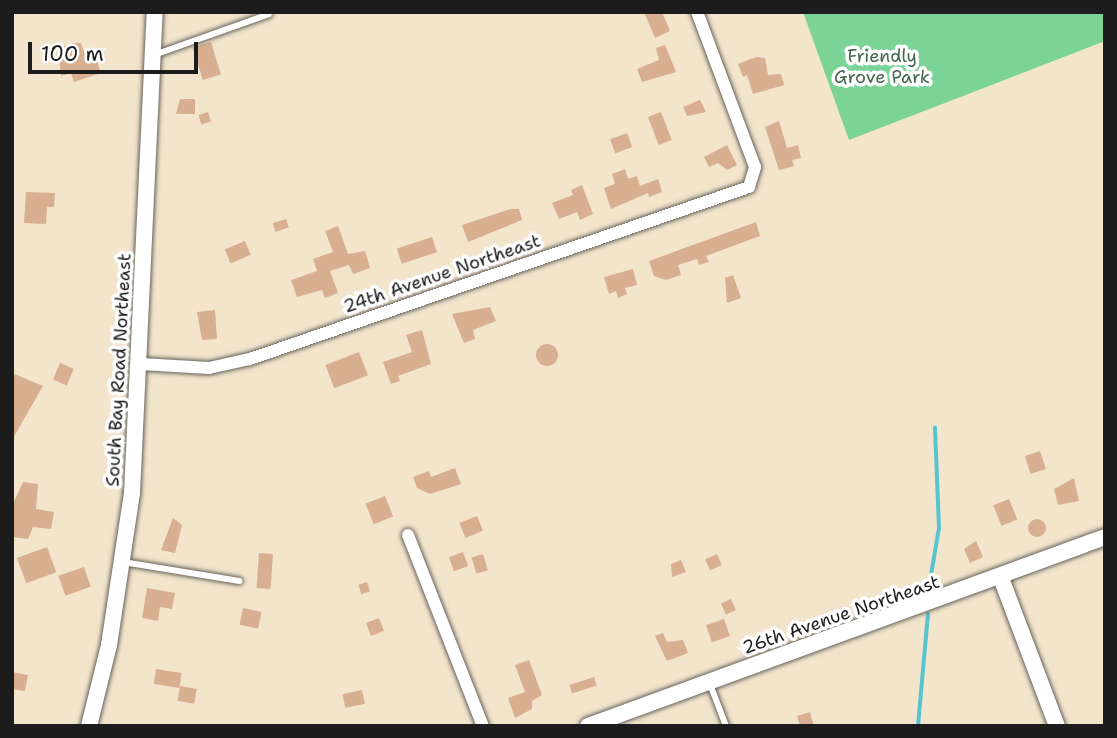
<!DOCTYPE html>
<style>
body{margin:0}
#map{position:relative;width:1117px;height:738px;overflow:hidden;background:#f2e5cc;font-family:"Shantell Sans",sans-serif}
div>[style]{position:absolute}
.green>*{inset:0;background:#7cd398}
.stream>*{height:3.5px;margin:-1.75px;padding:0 1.75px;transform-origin:1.75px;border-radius:1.75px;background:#57c4cf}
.building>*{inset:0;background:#d8af90;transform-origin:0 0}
.round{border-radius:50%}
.roads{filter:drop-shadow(0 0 2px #67625a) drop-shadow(0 0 2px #67625a)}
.service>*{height:6px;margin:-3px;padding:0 3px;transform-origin:3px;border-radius:3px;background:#fff}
.minor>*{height:12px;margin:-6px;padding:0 6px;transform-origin:6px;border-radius:6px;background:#fff}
.tertiary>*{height:16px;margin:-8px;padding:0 8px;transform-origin:8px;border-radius:8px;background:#fff}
span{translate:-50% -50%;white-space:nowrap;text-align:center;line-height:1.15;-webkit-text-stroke:7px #fff;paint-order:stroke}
.park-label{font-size:18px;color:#42654e}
.street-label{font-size:18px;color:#1c1c1c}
.frame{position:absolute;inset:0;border:14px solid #1c1c1c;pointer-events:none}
.scale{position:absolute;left:28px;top:42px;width:170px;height:32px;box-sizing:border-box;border:4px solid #1c1c1c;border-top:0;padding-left:9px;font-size:21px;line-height:24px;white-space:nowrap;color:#1c1c1c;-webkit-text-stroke:5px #fff;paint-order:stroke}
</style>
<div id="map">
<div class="green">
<i style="clip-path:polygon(803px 12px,1105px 12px,1105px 41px,849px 140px)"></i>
</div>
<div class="stream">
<i style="left:928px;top:593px;width:66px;rotate:-80.4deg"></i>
<i style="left:939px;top:528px;width:100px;rotate:-92.3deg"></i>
<i style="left:918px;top:726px;width:112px;rotate:-84.9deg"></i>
</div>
<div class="building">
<i style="clip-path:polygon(644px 12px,662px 12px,670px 31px,655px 38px)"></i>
<i style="left:211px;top:42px;width:34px;height:19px;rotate:73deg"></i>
<i style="clip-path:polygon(73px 43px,81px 43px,88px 64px,97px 61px,101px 73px,74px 82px,71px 73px,61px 76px,58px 48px)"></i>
<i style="clip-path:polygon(665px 45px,676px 72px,642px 82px,637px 69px,659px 60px,656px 48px)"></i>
<i style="clip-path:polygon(756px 57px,765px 58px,768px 75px,781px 74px,784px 85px,753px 94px,747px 75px,743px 77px,738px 64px)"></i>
<i style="clip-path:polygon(180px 99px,195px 99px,195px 114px,176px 114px)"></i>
<i style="clip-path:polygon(700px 100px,706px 112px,687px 116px,683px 107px)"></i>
<i style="left:208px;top:112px;width:10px;height:10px;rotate:73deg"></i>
<i style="left:661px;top:112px;width:30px;height:14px;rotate:69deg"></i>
<i style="clip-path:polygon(779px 121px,787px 148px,798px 145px,801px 158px,792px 160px,794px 166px,779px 170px,765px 127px)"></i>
<i style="left:627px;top:133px;width:15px;height:18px;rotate:70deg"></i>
<i style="clip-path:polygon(727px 145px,737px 165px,727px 170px,718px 163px,709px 167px,704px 157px)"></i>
<i style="clip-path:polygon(625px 169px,628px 179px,637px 176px,640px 186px,658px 179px,662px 192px,649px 197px,648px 193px,611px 209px,604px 188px,615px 184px,612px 174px)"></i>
<i style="clip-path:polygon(582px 185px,593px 214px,580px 220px,577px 212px,559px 219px,552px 203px,573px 195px,571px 190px)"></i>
<i style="clip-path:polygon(26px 192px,55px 193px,54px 207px,47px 207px,46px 224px,24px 223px)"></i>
<i style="clip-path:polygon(511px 209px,519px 209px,522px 220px,468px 242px,462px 225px)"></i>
<i style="left:286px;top:219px;width:9px;height:14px;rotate:72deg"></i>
<i style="clip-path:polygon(756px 222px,760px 236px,706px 256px,709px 262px,699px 265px,697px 259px,678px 265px,681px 275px,666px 280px,654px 276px,649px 261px)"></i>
<i style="clip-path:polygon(338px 226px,348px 254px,365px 251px,370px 268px,353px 274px,349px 265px,330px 271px,338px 293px,325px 298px,322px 290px,297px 297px,291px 280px,317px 271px,313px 259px,333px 252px,325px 231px)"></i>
<i style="left:432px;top:237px;width:16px;height:37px;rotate:72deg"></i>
<i style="left:245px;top:241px;width:15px;height:22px;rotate:67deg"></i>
<i style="clip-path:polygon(633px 269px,637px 285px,625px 288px,627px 294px,618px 298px,616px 291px,609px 294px,604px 277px)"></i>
<i style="clip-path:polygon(733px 275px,741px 298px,727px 303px,725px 278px)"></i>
<i style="clip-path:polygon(490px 307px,496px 321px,473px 330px,475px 339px,464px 343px,452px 314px)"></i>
<i style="clip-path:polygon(215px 310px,217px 339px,202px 340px,197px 312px)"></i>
<i style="clip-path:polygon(422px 330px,431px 364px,398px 376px,400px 381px,391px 384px,383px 362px,412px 352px,406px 335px)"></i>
<i class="round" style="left:536px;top:344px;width:22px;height:22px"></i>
<i style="left:359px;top:352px;width:25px;height:36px;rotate:69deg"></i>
<i style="left:60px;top:363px;width:15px;height:18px;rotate:23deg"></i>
<i style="clip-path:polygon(12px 373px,43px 386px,12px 440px)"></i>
<i style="left:1040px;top:451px;width:19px;height:16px;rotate:72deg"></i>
<i style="clip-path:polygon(455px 468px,461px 484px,430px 494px,417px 488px,413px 477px,429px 471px,431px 477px)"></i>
<i style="clip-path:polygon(1074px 478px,1079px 501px,1058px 505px,1054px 489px)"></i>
<i style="clip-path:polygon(23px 482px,38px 484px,36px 509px,54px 512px,51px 529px,33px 527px,28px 539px,12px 537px,12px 506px)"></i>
<i style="left:385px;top:496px;width:22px;height:21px;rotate:68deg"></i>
<i style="left:1009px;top:499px;width:22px;height:17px;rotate:68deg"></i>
<i style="left:477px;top:516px;width:16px;height:19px;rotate:68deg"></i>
<i style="clip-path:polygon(173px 518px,182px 525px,175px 553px,161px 550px)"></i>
<i class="round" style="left:1028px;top:519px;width:18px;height:18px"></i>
<i style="clip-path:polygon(976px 541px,983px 557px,970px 563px,964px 549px)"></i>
<i style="left:47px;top:547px;width:27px;height:32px;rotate:70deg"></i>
<i style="left:463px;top:552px;width:15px;height:15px;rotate:70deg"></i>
<i style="left:259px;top:553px;width:14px;height:35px;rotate:4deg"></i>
<i style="left:483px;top:554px;width:17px;height:12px;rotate:73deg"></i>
<i style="left:717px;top:554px;width:12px;height:13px;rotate:66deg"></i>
<i style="clip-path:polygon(681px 560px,686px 572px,672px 577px,671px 564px)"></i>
<i style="left:84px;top:567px;width:21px;height:27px;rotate:71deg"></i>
<i style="left:367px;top:582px;width:10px;height:9px;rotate:73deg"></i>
<i style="clip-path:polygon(147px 588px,175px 593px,172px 609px,160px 607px,158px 621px,142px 618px)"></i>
<i style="left:731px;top:599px;width:12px;height:11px;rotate:66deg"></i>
<i style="left:243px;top:608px;width:19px;height:17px;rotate:12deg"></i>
<i style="left:379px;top:618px;width:14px;height:14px;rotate:69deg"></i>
<i style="left:724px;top:619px;width:18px;height:19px;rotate:71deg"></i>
<i style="clip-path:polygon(663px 633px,667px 642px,683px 640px,688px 653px,667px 661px,655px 636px)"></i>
<i style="clip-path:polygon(529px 660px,542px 695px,532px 701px,532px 709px,515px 718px,508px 698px,525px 692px,515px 665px)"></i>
<i style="left:156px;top:669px;width:26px;height:15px;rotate:9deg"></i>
<i style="clip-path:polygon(12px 672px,28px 675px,25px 691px,12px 689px)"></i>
<i style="left:594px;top:677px;width:9px;height:26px;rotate:72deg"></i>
<i style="left:180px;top:686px;width:17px;height:15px;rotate:10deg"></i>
<i style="left:362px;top:690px;width:14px;height:20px;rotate:78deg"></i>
<i style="clip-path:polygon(810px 712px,814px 726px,800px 726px,797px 716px)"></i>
</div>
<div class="roads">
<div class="service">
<i style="left:154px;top:55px;width:122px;rotate:-19.6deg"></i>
<i style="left:123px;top:562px;width:118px;rotate:9.3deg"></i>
<i style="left:710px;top:684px;width:45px;rotate:69.1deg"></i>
</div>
<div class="minor">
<i style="left:141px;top:364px;width:68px;rotate:3.4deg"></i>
<i style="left:209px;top:368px;width:42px;rotate:-12.4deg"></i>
<i style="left:250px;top:359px;width:528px;rotate:-19.02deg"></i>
<i style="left:749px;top:187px;width:21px;rotate:-73deg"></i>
<i style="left:755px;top:167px;width:165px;rotate:-110.5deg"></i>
<i style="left:408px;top:535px;width:205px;rotate:68.6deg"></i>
</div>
<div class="tertiary">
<i style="left:1001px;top:578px;width:158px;rotate:69.3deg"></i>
<i style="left:89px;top:726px;width:83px;rotate:-76.1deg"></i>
<i style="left:109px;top:645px;width:154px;rotate:-81.4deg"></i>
<i style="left:132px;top:493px;width:482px;rotate:-87.3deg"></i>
<i style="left:588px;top:726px;width:550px;rotate:-20.08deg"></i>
</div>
</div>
<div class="park-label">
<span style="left:882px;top:67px">Friendly<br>Grove Park</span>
</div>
<div class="street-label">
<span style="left:442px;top:274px;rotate:-19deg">24th Avenue Northeast</span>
<span style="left:119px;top:370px;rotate:-87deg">South Bay Road Northeast</span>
<span style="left:841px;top:615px;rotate:-19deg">26th Avenue Northeast</span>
</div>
<div class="frame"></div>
<div class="scale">100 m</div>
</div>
